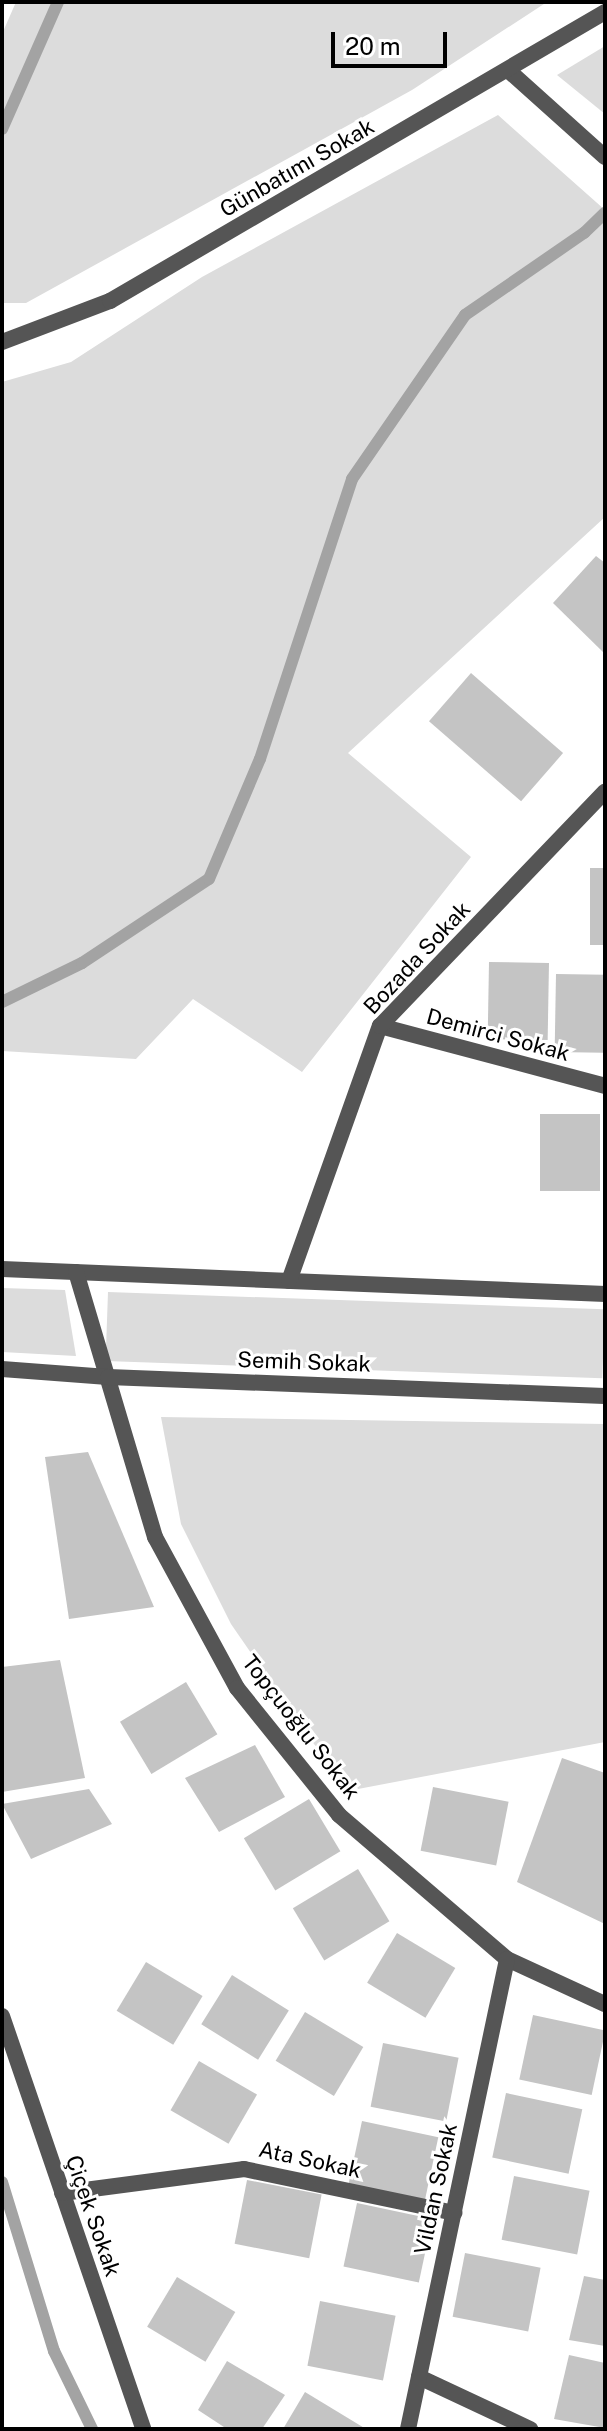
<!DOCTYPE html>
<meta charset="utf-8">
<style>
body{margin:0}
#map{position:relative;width:607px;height:2431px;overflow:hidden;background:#fff;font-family:"Public Sans",sans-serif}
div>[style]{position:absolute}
.green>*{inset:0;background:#dcdcdc;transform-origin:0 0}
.stream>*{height:12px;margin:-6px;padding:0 6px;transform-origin:6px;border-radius:6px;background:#a3a3a3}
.building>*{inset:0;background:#c4c4c4;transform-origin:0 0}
.minor>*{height:16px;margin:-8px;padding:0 8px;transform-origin:8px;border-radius:8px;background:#555}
span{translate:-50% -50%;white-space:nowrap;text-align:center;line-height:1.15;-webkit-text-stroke:6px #fff;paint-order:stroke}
.street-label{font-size:22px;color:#000}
.frame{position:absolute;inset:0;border:4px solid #000;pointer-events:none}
.scale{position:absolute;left:331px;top:32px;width:116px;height:36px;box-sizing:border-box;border:4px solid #000;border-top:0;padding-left:10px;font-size:24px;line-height:28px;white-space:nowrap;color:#000;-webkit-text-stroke:6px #fff;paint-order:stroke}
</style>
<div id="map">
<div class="green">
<i style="clip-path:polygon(16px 2px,547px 2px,412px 90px,26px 303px,2px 303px,2px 34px)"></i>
<i style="clip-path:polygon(605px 46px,605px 114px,557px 75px)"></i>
<i style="clip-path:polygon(498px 115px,605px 210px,605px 517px,348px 753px,471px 857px,302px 1072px,193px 999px,136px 1059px,2px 1051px,2px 382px,71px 362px,202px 277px)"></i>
<i style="clip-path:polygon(2px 1288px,65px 1290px,76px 1356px,2px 1352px)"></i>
<i style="left:108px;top:1292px;width:497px;height:69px;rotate:2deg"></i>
<i style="clip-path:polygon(161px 1417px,605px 1424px,605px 1742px,358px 1789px,323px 1757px,231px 1624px,181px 1524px)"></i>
</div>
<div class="stream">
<i style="left:2px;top:129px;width:139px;rotate:-66.2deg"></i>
<i style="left:2px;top:1002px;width:89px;rotate:-26deg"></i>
<i style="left:82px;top:963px;width:152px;rotate:-33.5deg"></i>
<i style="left:209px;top:879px;width:130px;rotate:-67deg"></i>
<i style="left:260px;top:759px;width:295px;rotate:-71.8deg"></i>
<i style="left:352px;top:479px;width:199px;rotate:-55.4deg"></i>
<i style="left:465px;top:315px;width:145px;rotate:-34.6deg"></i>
<i style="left:584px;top:233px;width:29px;rotate:-44deg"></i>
<i style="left:2px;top:2182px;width:177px;rotate:72.9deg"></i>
<i style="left:54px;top:2351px;width:87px;rotate:64deg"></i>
</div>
<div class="building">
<i style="clip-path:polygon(596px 556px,605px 563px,605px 654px,553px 603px)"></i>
<i style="left:471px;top:673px;width:122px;height:64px;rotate:41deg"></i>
<i style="left:590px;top:868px;width:15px;height:77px"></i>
<i style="left:489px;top:962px;width:60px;height:77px;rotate:1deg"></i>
<i style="left:556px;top:974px;width:49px;height:78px;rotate:1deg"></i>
<i style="left:540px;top:1114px;width:60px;height:77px"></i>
<i style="clip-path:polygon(88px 1452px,154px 1607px,69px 1619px,45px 1457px)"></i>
<i style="clip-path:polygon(60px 1660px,85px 1778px,2px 1792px,2px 1667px)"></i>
<i style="left:186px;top:1682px;width:61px;height:77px;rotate:59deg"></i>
<i style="clip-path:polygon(255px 1745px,285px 1797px,219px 1832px,185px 1778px)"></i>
<i style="clip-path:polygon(562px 1758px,605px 1773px,605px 1924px,517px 1882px)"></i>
<i style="left:433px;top:1787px;width:77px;height:65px;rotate:11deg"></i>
<i style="clip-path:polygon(89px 1789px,112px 1824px,31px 1859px,2px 1804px)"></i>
<i style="left:309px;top:1799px;width:61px;height:76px;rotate:59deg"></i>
<i style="left:358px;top:1869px;width:61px;height:76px;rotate:59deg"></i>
<i style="left:397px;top:1933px;width:68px;height:58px;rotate:31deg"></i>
<i style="left:146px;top:1962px;width:66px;height:57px;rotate:31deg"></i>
<i style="left:232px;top:1975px;width:67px;height:58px;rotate:32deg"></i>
<i style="left:305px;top:2012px;width:68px;height:57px;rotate:31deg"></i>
<i style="left:533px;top:2015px;width:74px;height:66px;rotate:12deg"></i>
<i style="left:383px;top:2043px;width:77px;height:65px;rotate:11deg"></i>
<i style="left:199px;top:2061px;width:67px;height:57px;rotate:30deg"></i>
<i style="left:506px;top:2093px;width:78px;height:66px;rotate:12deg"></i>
<i style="left:362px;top:2121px;width:78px;height:66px;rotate:12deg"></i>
<i style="left:514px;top:2176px;width:77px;height:65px;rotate:11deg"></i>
<i style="left:247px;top:2180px;width:76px;height:65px;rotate:11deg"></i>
<i style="left:357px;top:2203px;width:77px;height:65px;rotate:12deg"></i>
<i style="left:465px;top:2253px;width:77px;height:65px;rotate:11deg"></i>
<i style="clip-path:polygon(584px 2276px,605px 2280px,605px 2346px,569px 2340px)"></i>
<i style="left:177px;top:2277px;width:68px;height:58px;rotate:31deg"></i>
<i style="left:320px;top:2301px;width:77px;height:66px;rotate:11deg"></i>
<i style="clip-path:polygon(569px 2355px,605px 2363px,605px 2428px,554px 2419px)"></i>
<i style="clip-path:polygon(227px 2361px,285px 2395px,262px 2429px,227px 2429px,198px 2410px)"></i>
<i style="clip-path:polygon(305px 2392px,366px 2429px,283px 2429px)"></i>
</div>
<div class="minor">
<i style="left:509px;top:71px;width:129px;rotate:41.9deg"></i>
<i style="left:2px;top:342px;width:116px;rotate:-20.8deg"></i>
<i style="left:110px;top:301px;width:573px;rotate:-30.28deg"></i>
<i style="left:380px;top:1026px;width:233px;rotate:14.9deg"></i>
<i style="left:2px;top:1269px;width:604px;rotate:2.37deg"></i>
<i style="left:76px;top:1272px;width:277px;rotate:73.4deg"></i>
<i style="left:155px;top:1537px;width:172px;rotate:61.5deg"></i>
<i style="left:237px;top:1688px;width:163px;rotate:51.2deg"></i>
<i style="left:339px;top:1815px;width:221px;rotate:40.6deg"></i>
<i style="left:507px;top:1959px;width:108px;rotate:24.7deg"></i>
<i style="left:289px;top:1281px;width:271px;rotate:-70.4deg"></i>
<i style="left:380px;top:1026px;width:325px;rotate:-46.2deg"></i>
<i style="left:2px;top:1369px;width:106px;rotate:4.3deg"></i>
<i style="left:108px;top:1377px;width:497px;rotate:2.2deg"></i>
<i style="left:2px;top:2016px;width:436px;rotate:71.1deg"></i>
<i style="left:62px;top:2193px;width:184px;rotate:-7.5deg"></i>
<i style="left:244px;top:2169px;width:215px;rotate:11.8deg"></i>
<i style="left:419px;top:2377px;width:123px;rotate:25.1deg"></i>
<i style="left:408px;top:2429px;width:480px;rotate:-78.1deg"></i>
</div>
<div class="street-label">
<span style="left:297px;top:168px;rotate:-30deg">Günbatımı Sokak</span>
<span style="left:417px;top:958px;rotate:-47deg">Bozada Sokak</span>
<span style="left:498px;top:1035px;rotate:15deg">Demirci Sokak</span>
<span style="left:304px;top:1362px;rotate:2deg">Semih Sokak</span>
<span style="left:301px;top:1727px;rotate:52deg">Topçuoğlu Sokak</span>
<span style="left:310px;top:2160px;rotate:12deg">Ata Sokak</span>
<span style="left:436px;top:2189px;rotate:-78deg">Vildan Sokak</span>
<span style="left:93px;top:2216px;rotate:71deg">Çiçek Sokak</span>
</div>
<div class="frame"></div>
<div class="scale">20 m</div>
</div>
